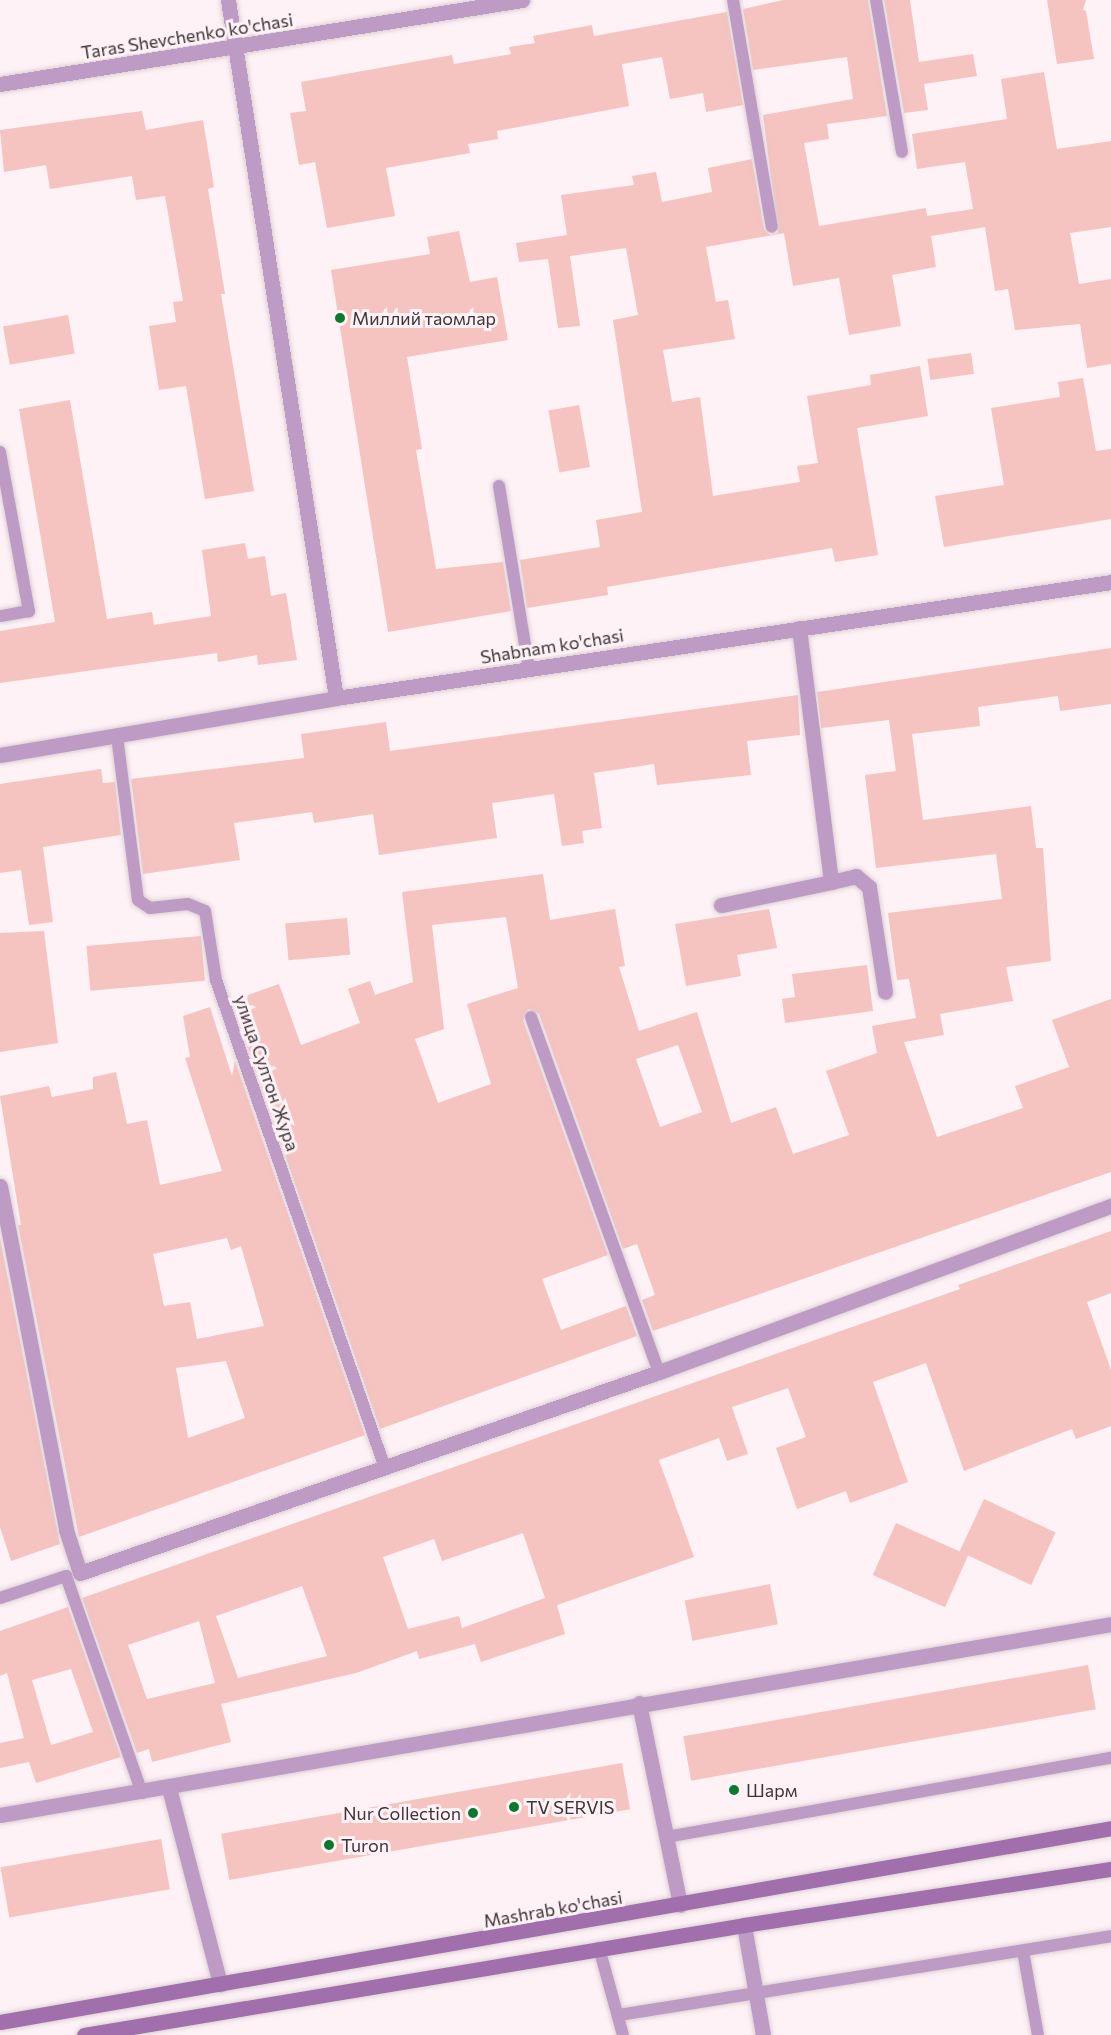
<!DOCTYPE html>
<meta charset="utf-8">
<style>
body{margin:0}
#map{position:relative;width:1111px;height:2035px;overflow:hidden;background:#fef2f6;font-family:Commissioner,sans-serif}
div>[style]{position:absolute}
.building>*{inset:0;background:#f5c3c0;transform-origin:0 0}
.roads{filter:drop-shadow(0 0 2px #dbd0d4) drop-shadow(0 0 2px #dbd0d4)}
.service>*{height:12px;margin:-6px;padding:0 6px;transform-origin:6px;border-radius:6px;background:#bd9bc5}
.minor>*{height:15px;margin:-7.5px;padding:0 7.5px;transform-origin:7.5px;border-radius:7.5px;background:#bd9bc5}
.tertiary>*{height:15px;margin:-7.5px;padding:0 7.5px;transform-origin:7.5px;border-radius:7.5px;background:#bd9bc5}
.secondary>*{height:15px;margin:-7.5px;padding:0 7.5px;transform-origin:7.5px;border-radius:7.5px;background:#a06fac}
.dots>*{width:16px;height:16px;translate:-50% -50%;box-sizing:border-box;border:3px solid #fef2f6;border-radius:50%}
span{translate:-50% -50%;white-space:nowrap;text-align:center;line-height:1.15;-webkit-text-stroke:6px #fef2f6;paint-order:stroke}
.street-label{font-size:18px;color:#3d3538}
.poi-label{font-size:18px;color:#3d3538}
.left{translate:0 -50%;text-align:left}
.right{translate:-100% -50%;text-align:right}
</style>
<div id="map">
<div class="building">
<i style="clip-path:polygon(783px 0,868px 0,887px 116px,827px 124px,829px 139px,804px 143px,819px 226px,926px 208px,927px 216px,973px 209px,965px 162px,917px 169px,912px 134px,1007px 119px,1001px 79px,1044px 72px,1057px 149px,1111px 141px,1111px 227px,1070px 233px,1079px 284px,1111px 279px,1111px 364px,1087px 368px,1080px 324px,1015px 330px,1008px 289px,995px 291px,985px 227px,931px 236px,936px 267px,892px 275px,901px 326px,849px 335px,839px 278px,793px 286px,784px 233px,706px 247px,716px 302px,728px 300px,735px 339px,663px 350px,672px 402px,700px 397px,713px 496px,800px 482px,797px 466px,818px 463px,807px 396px,871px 385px,870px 375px,920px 366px,928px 416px,857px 428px,878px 555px,835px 562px,832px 548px,607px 587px,608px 595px,527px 608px,520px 560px,600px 547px,596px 520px,642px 512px,613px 320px,638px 315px,626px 248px,570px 256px,580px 326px,558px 328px,548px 259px,519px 262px,516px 243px,567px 235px,561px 195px,634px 185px,632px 176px,656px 172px,662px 202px,712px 192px,708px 168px,752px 159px,764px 229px,770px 235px,778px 233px,763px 115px,853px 99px,847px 57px,753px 70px,743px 9px)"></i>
<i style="clip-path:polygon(884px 0,910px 0,919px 62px,973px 54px,977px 76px,924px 84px,928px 110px,904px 113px)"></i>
<i style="clip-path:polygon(1047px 0,1086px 0,1083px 10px,1086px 11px,1094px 59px,1057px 64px)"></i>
<i style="clip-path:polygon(727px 12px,743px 105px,706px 112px,703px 93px,670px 99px,662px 57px,622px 64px,629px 106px,497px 131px,498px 139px,468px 144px,470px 153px,386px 168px,395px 216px,327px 228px,315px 162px,299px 165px,290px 113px,306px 111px,301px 82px,452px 55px,454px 64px,511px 54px,509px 47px,535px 43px,533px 36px,592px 25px,594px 36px)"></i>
<i style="clip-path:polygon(142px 111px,146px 130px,203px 120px,214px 187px,208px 189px,225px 294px,221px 294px,254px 491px,205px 499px,186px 386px,159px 390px,149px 326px,176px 322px,173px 302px,183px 301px,165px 196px,136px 200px,132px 176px,50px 189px,46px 165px,4px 172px,0 130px)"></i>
<i style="clip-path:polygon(459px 231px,470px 282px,497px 277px,508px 340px,407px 357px,422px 449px,416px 450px,436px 569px,503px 562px,511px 611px,388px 632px,331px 270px,430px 254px,427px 237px)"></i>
<i style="left:68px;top:315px;width:39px;height:66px;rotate:80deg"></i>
<i style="left:971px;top:353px;width:21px;height:44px;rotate:82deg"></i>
<i style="clip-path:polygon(1083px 378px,1096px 451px,1111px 449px,1111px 519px,944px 547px,935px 496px,1004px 485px,991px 408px,1060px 397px,1058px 382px)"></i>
<i style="clip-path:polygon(70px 400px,107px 619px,152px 612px,154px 625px,211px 616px,202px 550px,245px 543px,248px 559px,265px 556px,271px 596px,286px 593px,297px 660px,258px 665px,257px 655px,218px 662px,217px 653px,0 683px,0 631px,55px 622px,19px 409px)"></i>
<i style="left:579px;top:405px;width:63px;height:31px;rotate:80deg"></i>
<i style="clip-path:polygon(evenodd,1111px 648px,1111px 704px,1060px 711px,1058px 696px,978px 707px,980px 726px,912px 734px,923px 820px,1031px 806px,1036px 848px,1043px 848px,1051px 961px,1006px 967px,1013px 1001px,940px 1014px,944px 1035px,904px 1042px,937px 1137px,1023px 1108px,1015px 1086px,1069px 1067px,1052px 1020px,1111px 999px,1111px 1172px,653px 1331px,642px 1300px,655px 1295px,637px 1244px,623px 1249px,539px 1014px,529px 1009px,523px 1020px,608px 1255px,542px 1279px,561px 1330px,626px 1306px,637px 1336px,380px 1429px,241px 1028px,248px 995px,279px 984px,301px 1045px,360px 1023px,348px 989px,370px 981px,375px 995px,413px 982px,402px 892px,543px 874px,550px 920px,615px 909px,625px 966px,619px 967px,639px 1031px,697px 1012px,731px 1123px,776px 1107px,793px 1154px,849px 1135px,826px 1071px,877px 1053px,872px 1026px,916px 1018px,909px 979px,897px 980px,888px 913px,1002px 899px,996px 854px,876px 868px,865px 775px,896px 771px,889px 720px,821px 728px,817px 692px,1111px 648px,506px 917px,518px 988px,467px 1004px,491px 1084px,438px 1103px,415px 1039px,444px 1029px,432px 925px,506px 917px,1111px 648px,678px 1045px,702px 1112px,660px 1127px,636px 1059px,678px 1045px)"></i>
<i style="clip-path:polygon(798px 695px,800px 735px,747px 741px,751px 775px,657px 785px,654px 764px,594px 773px,602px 828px,582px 831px,584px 843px,562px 846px,554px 794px,492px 803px,497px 838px,379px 855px,373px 814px,314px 823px,312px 812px,234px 823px,240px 860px,143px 874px,131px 779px,304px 758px,301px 734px,386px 722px,390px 751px)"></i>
<i style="clip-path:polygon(101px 769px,103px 783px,115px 782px,121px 835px,43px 847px,53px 922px,29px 925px,21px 870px,0 873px,0 784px)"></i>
<i style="clip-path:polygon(769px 909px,777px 948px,737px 955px,741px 976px,686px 986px,675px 924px)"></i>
<i style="left:347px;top:918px;width:37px;height:62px;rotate:85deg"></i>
<i style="clip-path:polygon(44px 931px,58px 1043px,0 1052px,0 933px)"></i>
<i style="left:201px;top:936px;width:45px;height:115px;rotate:85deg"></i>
<i style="clip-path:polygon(867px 965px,873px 1011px,785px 1023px,782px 999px,795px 997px,792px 974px)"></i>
<i style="clip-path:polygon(evenodd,210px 1007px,232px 1076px,235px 1061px,365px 1435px,79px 1537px,18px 1225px,21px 1225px,0 1096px,49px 1086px,52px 1097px,93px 1089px,93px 1077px,116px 1072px,127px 1124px,147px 1120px,160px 1185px,222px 1171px,185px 1058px,190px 1057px,183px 1016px,210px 1007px,227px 1238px,231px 1250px,241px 1246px,264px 1326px,197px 1339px,190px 1302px,164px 1306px,153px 1254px,227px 1238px,210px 1007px,226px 1361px,245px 1418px,188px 1438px,176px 1368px,226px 1361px)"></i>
<i style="clip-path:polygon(evenodd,1111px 1231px,1111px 1293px,1087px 1302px,1111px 1370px,1111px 1426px,1076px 1439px,1072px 1429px,964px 1471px,926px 1363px,873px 1382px,908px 1482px,850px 1503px,846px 1491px,797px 1509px,776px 1448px,806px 1437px,788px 1388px,732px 1407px,748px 1454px,727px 1461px,719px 1438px,659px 1460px,694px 1557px,557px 1605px,565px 1634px,481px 1662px,475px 1644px,419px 1659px,417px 1651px,356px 1673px,221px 1704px,231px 1742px,152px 1762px,149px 1749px,137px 1753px,82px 1598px,960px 1289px,958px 1285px,1111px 1231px,523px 1533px,545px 1598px,462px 1628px,459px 1616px,408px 1629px,383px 1557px,434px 1539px,442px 1561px,523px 1533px,1111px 1231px,302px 1586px,327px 1656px,238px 1678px,216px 1616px,302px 1586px,1111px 1231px,199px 1621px,215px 1683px,147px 1699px,128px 1645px,199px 1621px)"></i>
<i style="clip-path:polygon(0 1238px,60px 1544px,11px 1561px,0 1527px)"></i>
<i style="left:984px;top:1499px;width:79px;height:58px;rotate:25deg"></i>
<i style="left:896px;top:1523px;width:79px;height:57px;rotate:24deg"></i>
<i style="left:770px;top:1584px;width:41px;height:87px;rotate:79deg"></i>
<i style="clip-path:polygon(evenodd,68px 1607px,121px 1757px,36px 1783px,29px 1762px,0 1768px,0 1743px,24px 1738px,7px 1673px,0 1676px,0 1631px,68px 1607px,71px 1669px,93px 1732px,51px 1745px,32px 1680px,71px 1669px)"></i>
<i style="left:1088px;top:1665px;width:45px;height:411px;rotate:80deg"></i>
<i style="left:622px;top:1763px;width:47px;height:407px;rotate:80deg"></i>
<i style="left:161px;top:1839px;width:51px;height:163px;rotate:80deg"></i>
</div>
<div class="roads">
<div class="service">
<i style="left:733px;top:0;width:230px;rotate:80.3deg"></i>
<i style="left:876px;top:0;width:154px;rotate:80.3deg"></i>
<i style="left:0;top:452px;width:162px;rotate:79.7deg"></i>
<i style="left:29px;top:611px;width:29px;rotate:170deg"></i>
<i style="left:499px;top:486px;width:185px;rotate:80.7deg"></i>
<i style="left:117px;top:736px;width:165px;rotate:82.7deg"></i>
<i style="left:138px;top:900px;width:14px;rotate:34deg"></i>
<i style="left:150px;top:908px;width:38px;rotate:-6deg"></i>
<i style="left:188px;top:904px;width:18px;rotate:22deg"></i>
<i style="left:205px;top:911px;width:70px;rotate:80.9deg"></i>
<i style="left:216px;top:980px;width:516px;rotate:70.9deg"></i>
<i style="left:531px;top:1017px;width:377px;rotate:70.2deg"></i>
<i style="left:0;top:1598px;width:70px;rotate:-18.4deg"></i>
<i style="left:66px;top:1576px;width:230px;rotate:70.7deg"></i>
<i style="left:666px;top:1837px;width:452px;rotate:-10.1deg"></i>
<i style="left:599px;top:1948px;width:90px;rotate:74.6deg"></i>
<i style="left:1023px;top:1951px;width:85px;rotate:79.9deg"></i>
<i style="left:619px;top:2015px;width:498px;rotate:-9.1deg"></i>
</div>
<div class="minor">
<i style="left:228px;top:0;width:706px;rotate:81.2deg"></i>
<i style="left:799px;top:628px;width:256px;rotate:82.8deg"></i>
<i style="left:831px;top:882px;width:26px;rotate:-13deg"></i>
<i style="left:856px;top:876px;width:17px;rotate:40deg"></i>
<i style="left:869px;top:887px;width:106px;rotate:81.3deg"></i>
<i style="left:721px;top:905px;width:112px;rotate:-11.8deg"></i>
<i style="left:0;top:1186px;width:350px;rotate:79.1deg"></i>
<i style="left:66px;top:1530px;width:45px;rotate:72deg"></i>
<i style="left:80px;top:1573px;width:613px;rotate:-19.14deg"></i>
<i style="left:659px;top:1372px;width:482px;rotate:-20.2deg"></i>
<i style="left:639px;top:1703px;width:206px;rotate:78.5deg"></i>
<i style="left:169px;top:1788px;width:203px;rotate:75.4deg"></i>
<i style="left:0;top:1815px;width:1127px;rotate:-9.75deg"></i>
<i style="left:744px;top:1925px;width:112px;rotate:80.2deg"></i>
</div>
<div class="tertiary">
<i style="left:0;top:84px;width:529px;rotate:-9.14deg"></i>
<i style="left:0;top:755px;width:341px;rotate:-9.6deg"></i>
<i style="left:336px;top:698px;width:784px;rotate:-8.51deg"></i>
</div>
<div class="secondary">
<i style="left:0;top:2022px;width:1128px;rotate:-9.9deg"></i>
<i style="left:84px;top:2035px;width:669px;rotate:-9.46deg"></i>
<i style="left:744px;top:1925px;width:371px;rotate:-8.7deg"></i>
</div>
</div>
<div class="dots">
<i style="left:340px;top:318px;background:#0a782d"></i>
<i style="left:734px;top:1790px;background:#0a782d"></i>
<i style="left:514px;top:1807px;background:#0a782d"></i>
<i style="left:473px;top:1813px;background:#0a782d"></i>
<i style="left:329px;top:1845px;background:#0a782d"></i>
</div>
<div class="street-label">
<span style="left:187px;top:36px;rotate:-9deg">Taras Shevchenko ko'chasi</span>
<span style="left:552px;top:646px;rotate:-9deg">Shabnam ko'chasi</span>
<span style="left:267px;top:1073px;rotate:71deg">улица Султон Жура</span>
<span style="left:553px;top:1909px;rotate:-10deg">Mashrab ko'chasi</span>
</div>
<div class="poi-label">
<span class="left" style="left:352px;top:318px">Миллий таомлар</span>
<span class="left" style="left:746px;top:1790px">Шарм</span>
<span class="left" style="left:526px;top:1807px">TV SERVIS</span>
<span class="right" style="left:461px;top:1813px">Nur Collection</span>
<span class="left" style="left:341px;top:1845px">Turon</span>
</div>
</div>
